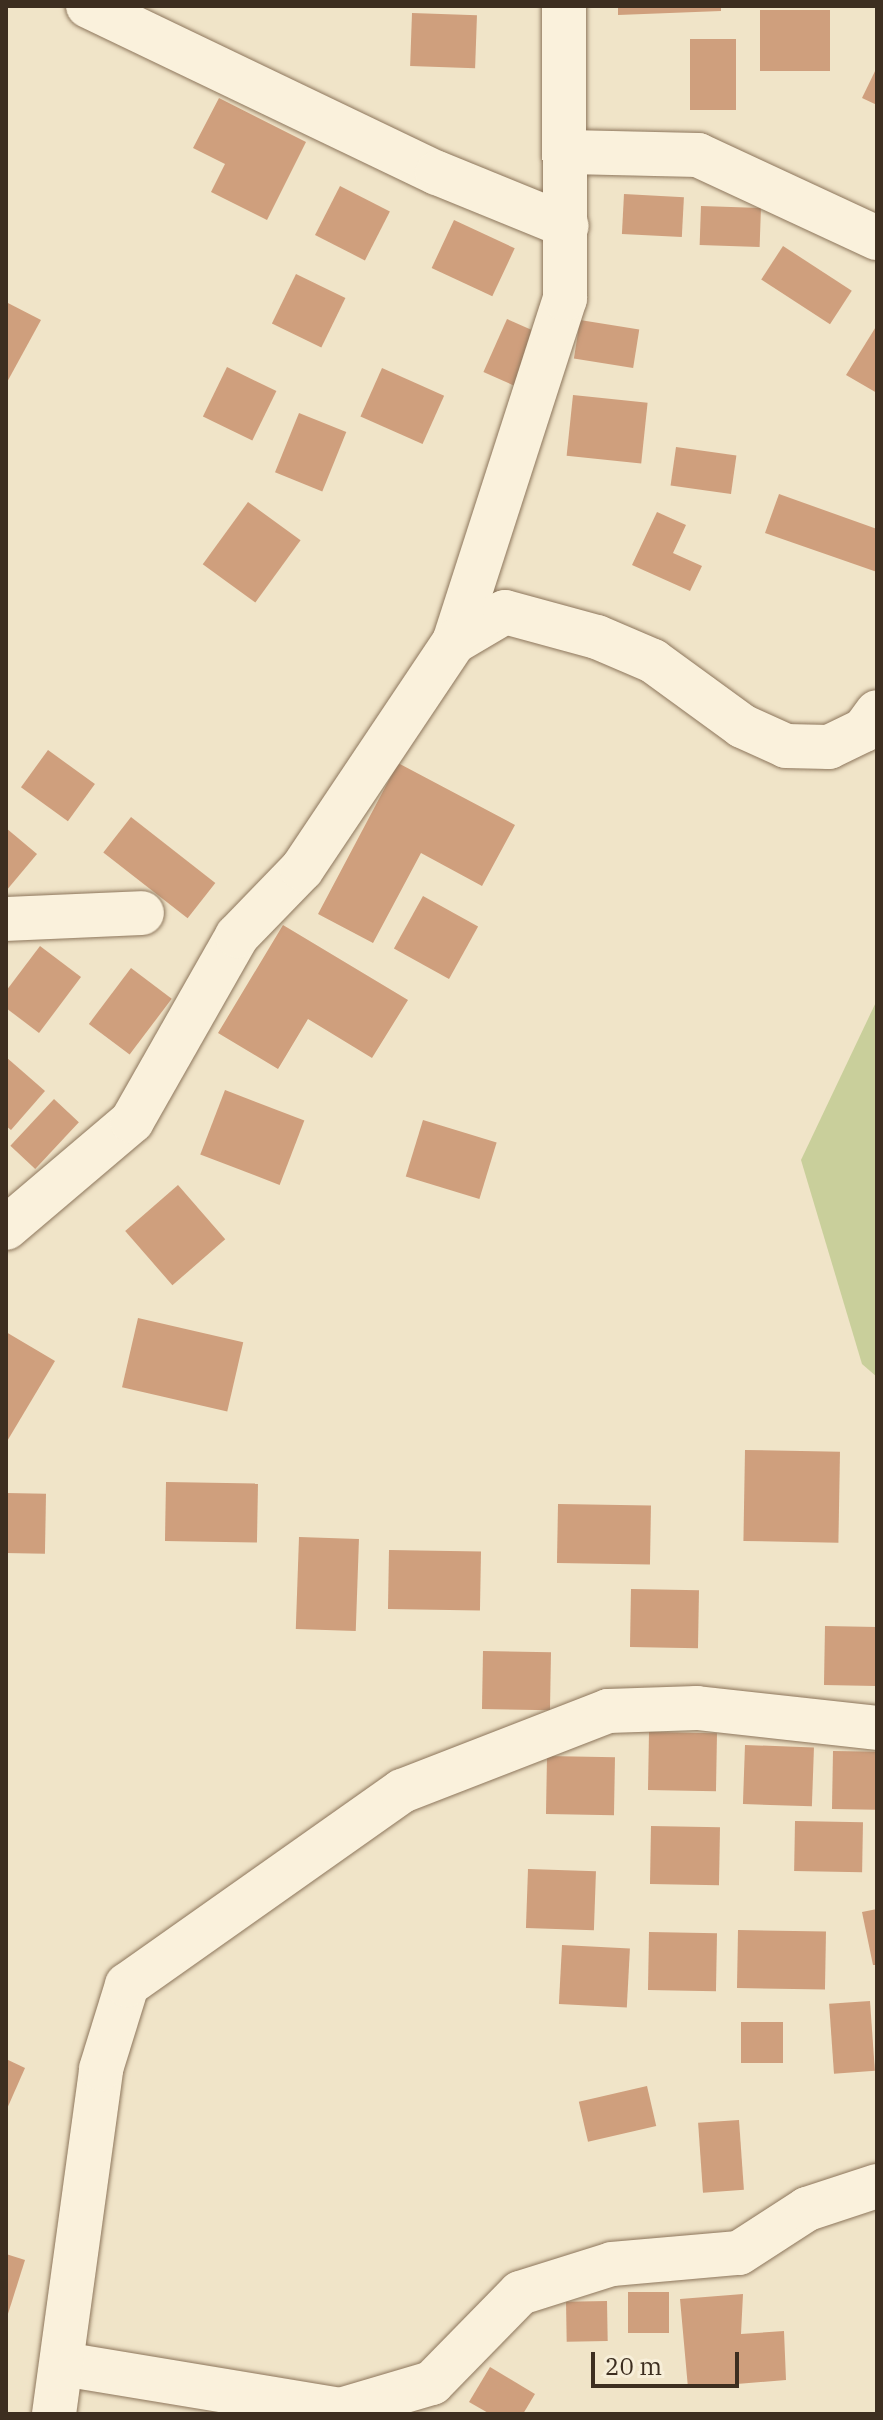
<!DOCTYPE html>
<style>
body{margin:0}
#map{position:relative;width:883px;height:2420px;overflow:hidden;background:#f0e4c8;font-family:"IBM Plex Serif",serif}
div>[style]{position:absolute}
.green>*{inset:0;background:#c9cf9b}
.building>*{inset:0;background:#cf9f7d;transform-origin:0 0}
.roads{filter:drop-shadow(0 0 2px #8d765c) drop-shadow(0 0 2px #8d765c)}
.street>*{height:44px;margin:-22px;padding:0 22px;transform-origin:22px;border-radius:22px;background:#faf1dc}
span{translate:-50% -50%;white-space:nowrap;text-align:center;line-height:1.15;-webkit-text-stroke:6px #f7eed8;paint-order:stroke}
.frame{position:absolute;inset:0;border:8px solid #3d2e20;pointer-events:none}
.scale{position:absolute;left:591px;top:2352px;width:148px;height:36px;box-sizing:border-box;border:4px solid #3d2e20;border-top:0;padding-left:10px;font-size:24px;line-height:28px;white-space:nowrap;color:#3d2e20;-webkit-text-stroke:6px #f7eed8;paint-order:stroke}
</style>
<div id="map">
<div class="green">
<i style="clip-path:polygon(877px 1000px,877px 1377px,862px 1364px,801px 1160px)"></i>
</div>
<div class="building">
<i style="clip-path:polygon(618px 6px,721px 6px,721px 11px,618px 15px)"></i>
<i style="left:760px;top:10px;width:70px;height:61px"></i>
<i style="left:412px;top:13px;width:65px;height:53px;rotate:2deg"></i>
<i style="left:690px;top:39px;width:46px;height:71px"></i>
<i style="clip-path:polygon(877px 67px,877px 105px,862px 98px)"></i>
<i style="clip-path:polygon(219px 98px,306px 142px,267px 220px,211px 192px,225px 164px,193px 148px)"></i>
<i style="left:340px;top:186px;width:56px;height:55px;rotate:27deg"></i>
<i style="left:624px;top:194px;width:60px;height:40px;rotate:3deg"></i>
<i style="left:701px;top:206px;width:60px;height:39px;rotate:2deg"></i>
<i style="left:454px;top:220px;width:67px;height:53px;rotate:25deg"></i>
<i style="left:783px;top:246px;width:82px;height:40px;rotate:33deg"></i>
<i style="left:296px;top:274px;width:55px;height:55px;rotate:26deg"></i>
<i style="clip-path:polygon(6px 302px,41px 320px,6px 384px)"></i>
<i style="left:507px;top:319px;width:42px;height:58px;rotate:24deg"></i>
<i style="left:580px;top:320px;width:60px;height:39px;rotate:9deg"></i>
<i style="clip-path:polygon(877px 325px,877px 393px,846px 375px)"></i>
<i style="left:227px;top:367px;width:55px;height:55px;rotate:26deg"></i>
<i style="left:382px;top:368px;width:68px;height:53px;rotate:24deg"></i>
<i style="left:573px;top:395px;width:75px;height:61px;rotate:6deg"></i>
<i style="left:299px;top:413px;width:51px;height:64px;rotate:22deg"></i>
<i style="left:676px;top:447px;width:61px;height:39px;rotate:8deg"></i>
<i style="clip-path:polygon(779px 494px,877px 529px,877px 572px,765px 533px)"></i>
<i style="left:248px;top:502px;width:65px;height:77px;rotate:36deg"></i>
<i style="clip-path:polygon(657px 512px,686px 525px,673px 553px,702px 566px,690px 591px,632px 565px)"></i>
<i style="left:48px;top:750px;width:58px;height:46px;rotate:36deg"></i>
<i style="clip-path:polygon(398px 763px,515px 825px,482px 886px,421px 853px,373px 943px,318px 914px)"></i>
<i style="left:131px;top:817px;width:107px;height:45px;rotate:38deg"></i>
<i style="clip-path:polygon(6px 828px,37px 854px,6px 891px)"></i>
<i style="left:423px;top:896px;width:63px;height:60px;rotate:29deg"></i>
<i style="clip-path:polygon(283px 925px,408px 1000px,372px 1058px,308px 1019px,278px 1069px,218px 1033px)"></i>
<i style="clip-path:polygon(40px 946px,81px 977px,39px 1033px,6px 1008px,6px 991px)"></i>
<i style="left:131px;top:968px;width:51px;height:70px;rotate:37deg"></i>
<i style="clip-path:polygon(6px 1057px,45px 1091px,11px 1130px,6px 1126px)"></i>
<i style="left:225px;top:1090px;width:85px;height:69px;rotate:21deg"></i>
<i style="left:54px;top:1099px;width:34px;height:64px;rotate:43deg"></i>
<i style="left:423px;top:1120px;width:77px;height:59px;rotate:17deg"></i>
<i style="left:178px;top:1185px;width:72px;height:70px;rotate:49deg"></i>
<i style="left:138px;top:1318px;width:108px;height:71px;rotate:13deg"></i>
<i style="clip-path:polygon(6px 1332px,55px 1361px,6px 1443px)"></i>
<i style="left:745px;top:1450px;width:95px;height:91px;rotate:1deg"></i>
<i style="left:166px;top:1482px;width:92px;height:59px;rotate:1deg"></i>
<i style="left:6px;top:1493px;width:40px;height:60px;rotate:1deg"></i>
<i style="left:558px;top:1504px;width:93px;height:59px;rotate:1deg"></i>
<i style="left:299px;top:1537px;width:60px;height:92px;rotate:2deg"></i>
<i style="left:389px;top:1550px;width:92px;height:59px;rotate:1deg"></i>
<i style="left:631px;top:1589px;width:68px;height:58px;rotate:1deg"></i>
<i style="left:825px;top:1626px;width:52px;height:59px;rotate:1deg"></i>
<i style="left:483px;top:1651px;width:68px;height:58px;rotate:1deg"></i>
<i style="left:649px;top:1732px;width:68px;height:58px;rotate:1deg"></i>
<i style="left:745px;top:1745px;width:69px;height:59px;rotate:2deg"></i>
<i style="left:833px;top:1751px;width:44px;height:58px;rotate:1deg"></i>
<i style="left:547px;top:1756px;width:68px;height:58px;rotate:1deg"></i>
<i style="left:795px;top:1821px;width:68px;height:50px;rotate:1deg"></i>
<i style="left:651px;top:1826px;width:69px;height:58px;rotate:1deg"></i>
<i style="left:528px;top:1869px;width:68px;height:59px;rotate:2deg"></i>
<i style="clip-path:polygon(877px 1909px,877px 1965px,873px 1965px,862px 1912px)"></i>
<i style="left:738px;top:1930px;width:88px;height:58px;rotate:1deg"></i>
<i style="left:649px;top:1932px;width:68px;height:58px;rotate:1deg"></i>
<i style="left:562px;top:1945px;width:68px;height:59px;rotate:3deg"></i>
<i style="left:870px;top:2001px;width:70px;height:41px;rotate:86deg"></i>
<i style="left:741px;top:2022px;width:42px;height:41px"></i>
<i style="clip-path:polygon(6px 2059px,25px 2068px,6px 2111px)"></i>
<i style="left:647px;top:2086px;width:41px;height:70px;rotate:77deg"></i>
<i style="left:739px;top:2120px;width:70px;height:41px;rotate:86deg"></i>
<i style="clip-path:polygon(6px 2254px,25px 2260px,7px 2317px,6px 2317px)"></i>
<i style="left:628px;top:2292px;width:41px;height:41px"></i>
<i style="clip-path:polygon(743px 2294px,741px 2334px,784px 2331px,786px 2380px,688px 2388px,680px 2299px)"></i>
<i style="left:607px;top:2301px;width:40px;height:41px;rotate:89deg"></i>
<i style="clip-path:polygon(490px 2367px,535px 2394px,523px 2414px,490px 2414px,469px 2402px)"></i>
</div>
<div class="roads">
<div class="street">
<i style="left:88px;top:6px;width:387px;rotate:25.6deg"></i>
<i style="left:437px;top:173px;width:140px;rotate:22.2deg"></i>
<i style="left:569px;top:152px;width:129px;rotate:1.3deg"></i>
<i style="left:698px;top:155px;width:197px;rotate:24.9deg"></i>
<i style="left:454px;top:642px;width:361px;rotate:-72.1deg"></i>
<i style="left:565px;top:299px;width:293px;rotate:-90.2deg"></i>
<i style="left:6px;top:919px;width:136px;rotate:-2.5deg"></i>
<i style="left:6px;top:1228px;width:165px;rotate:-40.3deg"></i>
<i style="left:132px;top:1121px;width:213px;rotate:-60.4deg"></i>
<i style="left:237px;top:936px;width:93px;rotate:-45.9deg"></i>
<i style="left:302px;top:869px;width:273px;rotate:-56.2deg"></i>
<i style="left:454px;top:642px;width:59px;rotate:-30.5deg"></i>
<i style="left:505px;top:612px;width:95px;rotate:15.2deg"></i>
<i style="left:597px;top:637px;width:61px;rotate:23.2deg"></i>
<i style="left:653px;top:661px;width:110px;rotate:36.1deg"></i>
<i style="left:742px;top:726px;width:48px;rotate:24.4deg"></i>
<i style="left:786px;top:746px;width:43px;rotate:1.3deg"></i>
<i style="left:829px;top:747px;width:39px;rotate:-26deg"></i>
<i style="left:864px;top:730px;width:22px;rotate:-54deg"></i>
<i style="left:63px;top:2364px;width:281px;rotate:9.4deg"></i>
<i style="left:340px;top:2410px;width:96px;rotate:-16.4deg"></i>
<i style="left:432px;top:2383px;width:126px;rotate:-45.6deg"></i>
<i style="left:520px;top:2293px;width:96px;rotate:-17.5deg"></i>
<i style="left:612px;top:2264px;width:127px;rotate:-5deg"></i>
<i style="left:739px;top:2253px;width:81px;rotate:-32.9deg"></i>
<i style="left:807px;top:2209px;width:74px;rotate:-18.2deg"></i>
<i style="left:54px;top:2414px;width:348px;rotate:-82.2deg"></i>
<i style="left:101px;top:2069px;width:88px;rotate:-72.8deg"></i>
<i style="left:127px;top:1985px;width:337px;rotate:-35.2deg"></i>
<i style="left:402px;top:1791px;width:221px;rotate:-21.2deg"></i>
<i style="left:608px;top:1711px;width:89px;rotate:-1.9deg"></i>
<i style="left:697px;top:1708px;width:181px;rotate:6.3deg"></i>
</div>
</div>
<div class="frame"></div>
<div class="scale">20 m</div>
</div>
